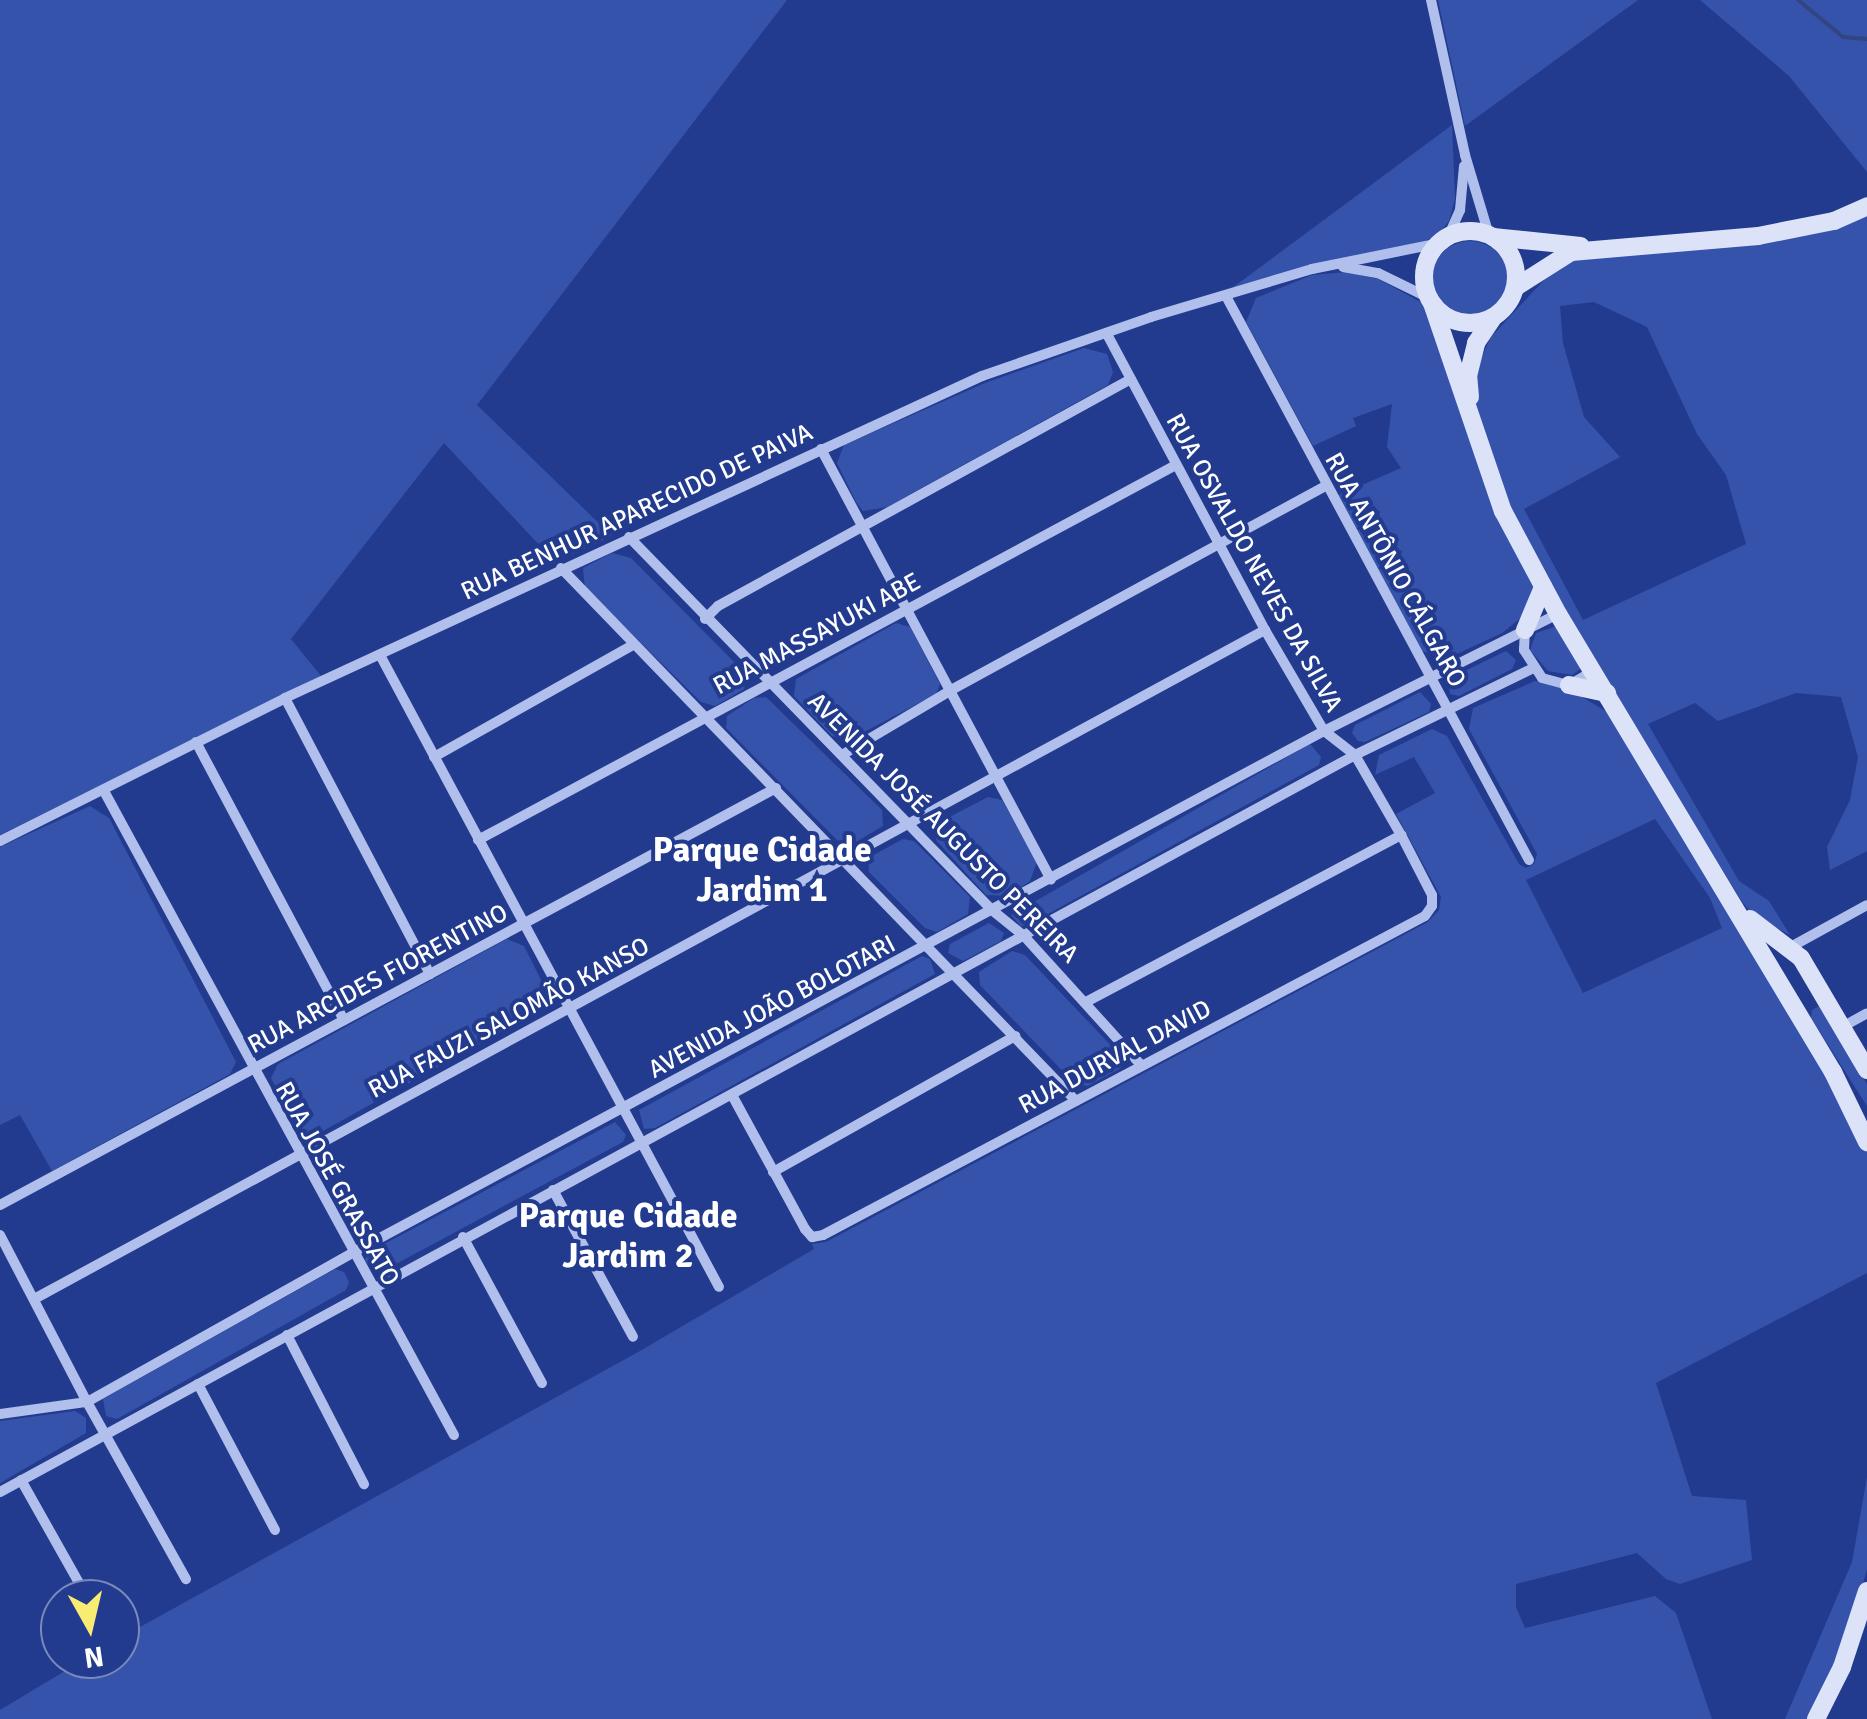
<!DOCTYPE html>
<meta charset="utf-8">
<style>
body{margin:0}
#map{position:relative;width:1867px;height:1719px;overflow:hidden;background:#223b8e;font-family:Signika,sans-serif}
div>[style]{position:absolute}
.green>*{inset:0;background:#3653ab}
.round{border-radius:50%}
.stream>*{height:4px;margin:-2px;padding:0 2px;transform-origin:2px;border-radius:2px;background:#324482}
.street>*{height:10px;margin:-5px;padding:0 5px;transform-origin:5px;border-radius:5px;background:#b1bfec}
.secondary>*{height:18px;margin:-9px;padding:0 9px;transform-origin:9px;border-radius:9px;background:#dce3f9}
.secondary>.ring{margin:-9px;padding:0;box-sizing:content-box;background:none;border:18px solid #dce3f9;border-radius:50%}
span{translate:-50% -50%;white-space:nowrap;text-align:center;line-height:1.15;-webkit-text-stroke:8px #223b8e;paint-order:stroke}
.street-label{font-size:25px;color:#fff}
.district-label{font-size:35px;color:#fff;font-weight:700}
.north{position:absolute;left:40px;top:1579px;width:100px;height:100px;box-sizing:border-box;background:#223b8e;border:2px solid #7a89bb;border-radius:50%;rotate:172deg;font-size:28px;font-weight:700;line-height:40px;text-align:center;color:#fff}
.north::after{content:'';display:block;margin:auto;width:35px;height:45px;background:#f8ed73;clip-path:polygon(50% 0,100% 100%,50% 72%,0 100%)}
</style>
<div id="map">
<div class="green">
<i style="clip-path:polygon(0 0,787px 0,477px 405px,612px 536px,555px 562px,444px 443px,291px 639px,321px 676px,0 835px)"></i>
<i style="clip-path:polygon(1438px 0,1638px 0,1465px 126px)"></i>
<i style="clip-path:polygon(1700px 0,1867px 0,1867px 172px,1789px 76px)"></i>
<i style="clip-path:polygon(1452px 125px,1455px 199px,1449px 221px,1439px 233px,1426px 241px,1310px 265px,1228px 291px)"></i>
<i style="clip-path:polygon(evenodd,1867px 211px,1867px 851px,1830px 870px,1827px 847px,1850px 800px,1858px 757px,1841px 697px,1796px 693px,1718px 721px,1695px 703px,1648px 724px,1739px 881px,1769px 901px,1790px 935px,1755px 917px,1743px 903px,1598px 670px,1509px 510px,1477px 420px,1473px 379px,1490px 338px,1558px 265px,1576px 258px,1867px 211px,1594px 302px,1647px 327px,1697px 434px,1726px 475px,1746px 544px,1583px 620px,1524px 509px,1620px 457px,1584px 417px,1563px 343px,1560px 306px,1594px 302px)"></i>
<i class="round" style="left:1432px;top:241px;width:76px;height:76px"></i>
<i style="clip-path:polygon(1347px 272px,1378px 279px,1426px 305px,1535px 589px,1522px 617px,1502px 633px,1446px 659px,1422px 651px,1339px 495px,1401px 468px,1387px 447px,1392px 404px,1353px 418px,1356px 426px,1313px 446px,1246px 322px,1256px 298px,1312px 275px)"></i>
<i style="clip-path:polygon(1084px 348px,1107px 354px,1113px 372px,1108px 385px,887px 507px,863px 511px,856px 502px,837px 463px,844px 445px,985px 383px)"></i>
<i style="clip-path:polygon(612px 553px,631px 558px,745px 673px,744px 689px,715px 706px,701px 702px,585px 588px,583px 568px)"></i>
<i style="clip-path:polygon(896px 623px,910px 627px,940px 684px,936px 694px,849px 740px,832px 736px,794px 696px,796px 679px)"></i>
<i style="clip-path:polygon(1557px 626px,1584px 666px,1572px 675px,1548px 671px,1530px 650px,1536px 633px)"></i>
<i style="clip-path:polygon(1506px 651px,1516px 660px,1512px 669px,1459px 696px,1450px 694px,1448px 679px)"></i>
<i style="clip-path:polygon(evenodd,1535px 681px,1570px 690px,1609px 713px,1736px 912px,1867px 1149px,1867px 1273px,1656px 1383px,1692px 1496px,1746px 1500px,1752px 1560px,1680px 1584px,1666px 1579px,1637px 1553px,1516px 1584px,1516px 1607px,1525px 1628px,1655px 1596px,1676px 1613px,1712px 1719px,0 1719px,0 1710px,85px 1659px,120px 1659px,120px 1638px,640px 1351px,814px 1249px,812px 1244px,826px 1242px,1428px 922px,1439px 910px,1441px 897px,1396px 814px,1435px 793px,1414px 757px,1375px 775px,1379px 755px,1432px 729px,1447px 736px,1519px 864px,1526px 868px,1534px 864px,1537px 854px,1469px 729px,1473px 708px,1535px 681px,1655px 819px,1710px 898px,1722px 928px,1583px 993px,1526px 880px,1655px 819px)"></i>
<i style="clip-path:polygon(1420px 692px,1431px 704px,1429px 712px,1365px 742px,1358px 741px,1352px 733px,1355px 725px)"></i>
<i style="clip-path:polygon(766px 697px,882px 810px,883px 826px,851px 845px,837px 840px,726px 728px,727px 716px,754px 698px)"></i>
<i style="clip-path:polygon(1310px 744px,1321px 757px,1319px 765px,1028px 925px,1021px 926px,1011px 915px)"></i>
<i style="clip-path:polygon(988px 797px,1002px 800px,1037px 862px,1030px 881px,1008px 896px,986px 895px,936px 840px,938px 823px)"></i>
<i style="clip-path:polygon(90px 806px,109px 818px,236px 1062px,230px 1074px,52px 1171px,20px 1115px,0 1125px,0 847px)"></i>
<i style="clip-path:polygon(903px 839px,914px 841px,970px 897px,968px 914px,937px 932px,925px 928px,869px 872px,868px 858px)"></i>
<i style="clip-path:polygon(989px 923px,1004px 933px,1001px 941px,963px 961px,948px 953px,950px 944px)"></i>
<i style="clip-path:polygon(507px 939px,524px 946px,547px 992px,539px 1011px,314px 1136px,298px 1129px,271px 1078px,278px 1064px)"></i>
<i style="clip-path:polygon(1012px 951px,1025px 955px,1120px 1055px,1121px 1068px,1088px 1086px,1075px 1084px,980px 985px,979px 972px)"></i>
<i style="clip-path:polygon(922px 956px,930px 959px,935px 974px,655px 1128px,644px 1129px,639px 1110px)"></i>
<i style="clip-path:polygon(1819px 1006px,1867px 1084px,1867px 1106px,1811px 1018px,1812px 1010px)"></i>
<i style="clip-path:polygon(615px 1122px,626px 1135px,623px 1142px,381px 1272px,372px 1270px,365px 1260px,367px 1253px)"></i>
<i style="clip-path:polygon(335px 1269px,344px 1272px,349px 1282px,346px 1290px,117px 1419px,106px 1416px,103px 1399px)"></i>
<i style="clip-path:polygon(75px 1411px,86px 1418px,86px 1433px,0 1483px,0 1421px)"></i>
<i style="clip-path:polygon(1867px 1477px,1867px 1569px,1849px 1633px,1811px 1719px,1785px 1719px,1852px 1562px)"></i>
</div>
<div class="stream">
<i style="left:1798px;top:0;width:58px;rotate:39.4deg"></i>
<i style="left:1843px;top:37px;width:24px;rotate:5deg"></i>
</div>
<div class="street">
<i style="left:1431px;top:0;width:159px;rotate:77.6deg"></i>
<i style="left:1465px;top:155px;width:84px;rotate:73.3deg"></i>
<i style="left:1448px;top:237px;width:30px;rotate:-66deg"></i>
<i style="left:1460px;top:210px;width:44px;rotate:-84.8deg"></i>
<i style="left:1343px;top:267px;width:36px;rotate:10deg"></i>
<i style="left:1378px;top:273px;width:57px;rotate:26.1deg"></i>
<i style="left:1227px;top:298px;width:638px;rotate:61.75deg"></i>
<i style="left:821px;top:449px;width:488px;rotate:61.9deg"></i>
<i style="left:629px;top:537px;width:520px;rotate:45.78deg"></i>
<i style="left:992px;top:910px;width:41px;rotate:39.1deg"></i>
<i style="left:1024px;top:936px;width:174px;rotate:47.8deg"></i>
<i style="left:561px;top:568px;width:741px;rotate:45.98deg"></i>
<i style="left:705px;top:619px;width:18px;rotate:-45deg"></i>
<i style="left:718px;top:606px;width:471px;rotate:-28.8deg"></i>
<i style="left:1525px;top:630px;width:20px;rotate:93deg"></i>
<i style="left:1524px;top:650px;width:33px;rotate:57deg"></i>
<i style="left:1542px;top:678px;width:28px;rotate:15deg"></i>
<i style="left:1569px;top:685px;width:28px;rotate:-30deg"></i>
<i style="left:380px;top:655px;width:717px;rotate:61.79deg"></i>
<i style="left:285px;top:698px;width:312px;rotate:62.3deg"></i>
<i style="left:196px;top:742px;width:315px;rotate:62deg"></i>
<i style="left:842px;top:755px;width:129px;rotate:-30.7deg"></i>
<i style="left:953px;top:689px;width:424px;rotate:-28.6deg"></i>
<i style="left:434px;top:757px;width:226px;rotate:-29.4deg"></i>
<i style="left:104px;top:791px;width:733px;rotate:61.48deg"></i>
<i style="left:478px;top:840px;width:792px;rotate:-28.25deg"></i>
<i style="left:0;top:841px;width:319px;rotate:-26.6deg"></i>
<i style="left:285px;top:698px;width:768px;rotate:-24.8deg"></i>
<i style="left:982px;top:376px;width:179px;rotate:-19.2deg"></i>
<i style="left:1151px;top:317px;width:168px;rotate:-16.6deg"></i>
<i style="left:1312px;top:269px;width:131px;rotate:-11.5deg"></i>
<i style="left:1787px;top:949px;width:91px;rotate:-28.8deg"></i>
<i style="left:1086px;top:1002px;width:357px;rotate:-27.9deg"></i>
<i style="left:1844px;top:1026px;width:26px;rotate:-29deg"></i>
<i style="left:732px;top:1095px;width:153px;rotate:61.4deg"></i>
<i style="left:805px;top:1229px;width:11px;rotate:49deg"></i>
<i style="left:812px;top:1237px;width:11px;rotate:-10deg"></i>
<i style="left:823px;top:1235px;width:681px;rotate:-27.92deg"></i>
<i style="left:1425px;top:916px;width:12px;rotate:-55deg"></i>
<i style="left:1432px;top:906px;width:11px;rotate:-90deg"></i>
<i style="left:1432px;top:895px;width:68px;rotate:-117.3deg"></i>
<i style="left:1401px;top:835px;width:92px;rotate:-119.9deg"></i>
<i style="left:1355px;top:755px;width:39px;rotate:-142deg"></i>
<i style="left:1324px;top:731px;width:117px;rotate:-120.3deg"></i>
<i style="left:1265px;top:630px;width:336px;rotate:-118.1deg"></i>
<i style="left:773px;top:1172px;width:278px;rotate:-29.3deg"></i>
<i style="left:553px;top:1190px;width:167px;rotate:61.4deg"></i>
<i style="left:0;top:1205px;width:881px;rotate:-28.25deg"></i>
<i style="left:0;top:1235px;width:188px;rotate:62.5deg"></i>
<i style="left:87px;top:1402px;width:203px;rotate:60.8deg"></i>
<i style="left:463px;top:1237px;width:166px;rotate:61.6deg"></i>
<i style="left:36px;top:1298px;width:1399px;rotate:-28.53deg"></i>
<i style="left:287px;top:1335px;width:168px;rotate:62.7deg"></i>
<i style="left:198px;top:1384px;width:165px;rotate:62.2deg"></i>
<i style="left:0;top:1414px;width:88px;rotate:-7.9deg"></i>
<i style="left:87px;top:1402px;width:304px;rotate:-29.3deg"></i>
<i style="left:352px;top:1253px;width:1103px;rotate:-28.24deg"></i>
<i style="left:1324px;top:731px;width:262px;rotate:-26.6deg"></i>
<i style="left:21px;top:1480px;width:137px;rotate:60.6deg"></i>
<i style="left:0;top:1492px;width:1542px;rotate:-28.54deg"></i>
<i style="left:1355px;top:755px;width:198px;rotate:-26deg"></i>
</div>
<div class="secondary">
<i class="ring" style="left:1424px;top:231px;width:74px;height:74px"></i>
<i style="left:1493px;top:237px;width:88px;rotate:5.8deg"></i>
<i style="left:1516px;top:287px;width:65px;rotate:-32.5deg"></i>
<i style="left:1571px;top:252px;width:188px;rotate:-4.9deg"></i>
<i style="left:1758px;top:236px;width:77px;rotate:-11.2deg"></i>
<i style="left:1834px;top:221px;width:36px;rotate:-24deg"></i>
<i style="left:1432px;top:303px;width:220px;rotate:71.2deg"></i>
<i style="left:1503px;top:511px;width:117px;rotate:61.9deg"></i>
<i style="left:1558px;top:614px;width:534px;rotate:59.02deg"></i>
<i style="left:1833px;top:1072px;width:78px;rotate:64.1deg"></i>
<i style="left:1470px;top:397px;width:21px;rotate:-95deg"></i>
<i style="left:1468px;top:376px;width:34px;rotate:-76deg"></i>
<i style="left:1476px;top:343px;width:29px;rotate:-56deg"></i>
<i style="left:1525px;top:630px;width:47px;rotate:-67.3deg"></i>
<i style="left:1569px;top:685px;width:39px;rotate:12deg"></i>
<i style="left:1750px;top:919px;width:64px;rotate:37.4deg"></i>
<i style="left:1801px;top:958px;width:130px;rotate:59.5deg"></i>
<i style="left:1816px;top:1719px;width:58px;rotate:-63.4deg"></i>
<i style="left:1842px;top:1667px;width:80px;rotate:-71.8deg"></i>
</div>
<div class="street-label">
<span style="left:637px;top:512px;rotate:-25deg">RUA BENHUR APARECIDO DE PAIVA</span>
<span style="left:1254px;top:563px;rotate:61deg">RUA OSVALDO NEVES DA SILVA</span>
<span style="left:1395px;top:570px;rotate:61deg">RUA ANTÔNIO CÁLGARO</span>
<span style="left:817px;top:634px;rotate:-28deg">RUA MASSAYUKI ABE</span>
<span style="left:943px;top:828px;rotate:45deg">AVENIDA JOSÉ AUGUSTO PEREIRA</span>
<span style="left:378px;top:979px;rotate:-28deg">RUA ARCIDES FIORENTINO</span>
<span style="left:772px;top:1007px;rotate:-28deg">AVENIDA JOÃO BOLOTARI</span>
<span style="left:509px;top:1018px;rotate:-28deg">RUA FAUZI SALOMÃO KANSO</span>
<span style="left:1115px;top:1057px;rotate:-28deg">RUA DURVAL DAVID</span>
<span style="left:337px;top:1184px;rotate:61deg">RUA JOSÉ GRASSATO</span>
</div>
<div class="district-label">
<span style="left:762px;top:870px">Parque Cidade<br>Jardim 1</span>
<span style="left:628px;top:1236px">Parque Cidade<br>Jardim 2</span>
</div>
<div class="north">N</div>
</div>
